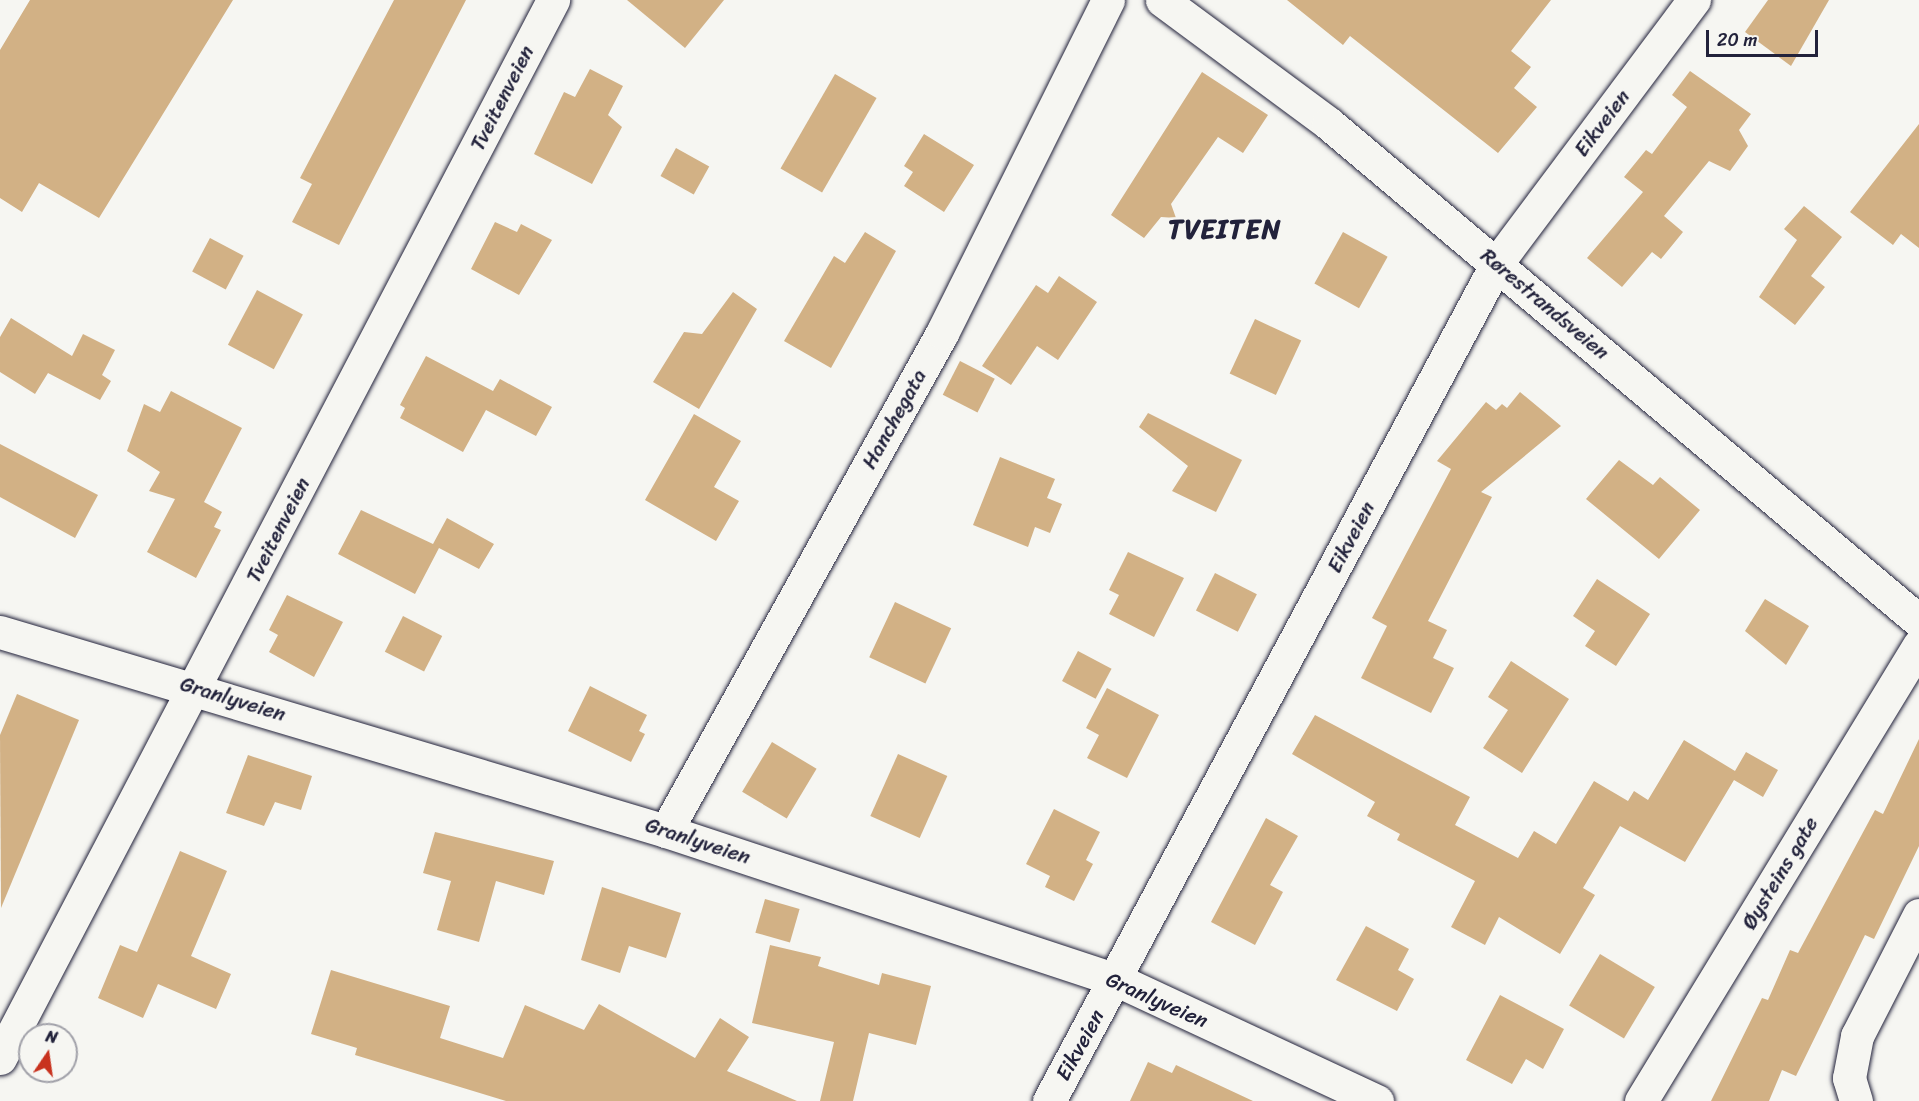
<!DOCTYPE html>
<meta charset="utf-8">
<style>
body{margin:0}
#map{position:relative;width:1919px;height:1101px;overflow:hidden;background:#f6f6f2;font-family:Sriracha,sans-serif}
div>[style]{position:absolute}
.building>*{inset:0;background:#d2b185;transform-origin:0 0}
.roads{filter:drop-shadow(0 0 2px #22223b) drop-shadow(0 0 2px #22223b)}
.street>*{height:33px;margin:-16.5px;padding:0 16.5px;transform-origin:16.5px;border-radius:16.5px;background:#f6f6f2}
span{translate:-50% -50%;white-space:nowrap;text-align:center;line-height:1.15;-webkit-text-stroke:5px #f6f6f2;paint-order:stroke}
.street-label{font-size:21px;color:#22223b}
.district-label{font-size:27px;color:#22223b;font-weight:700;letter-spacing:1.5px}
.north{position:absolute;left:18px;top:1023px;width:60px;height:60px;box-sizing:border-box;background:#f6f6f2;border:2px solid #a1a1a9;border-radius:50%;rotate:13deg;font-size:16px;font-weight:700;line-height:24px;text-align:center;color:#22223b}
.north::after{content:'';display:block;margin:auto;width:21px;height:27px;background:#c8321e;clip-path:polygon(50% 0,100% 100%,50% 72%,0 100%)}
.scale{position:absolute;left:1706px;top:30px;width:112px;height:27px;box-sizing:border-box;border:3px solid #22223b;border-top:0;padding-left:8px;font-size:18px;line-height:21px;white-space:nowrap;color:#22223b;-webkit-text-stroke:4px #f6f6f2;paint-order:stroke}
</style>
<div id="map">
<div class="building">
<i style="clip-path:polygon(30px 0,233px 0,99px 218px,39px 183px,22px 212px,0 198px,0 50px)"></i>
<i style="clip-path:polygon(394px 0,466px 0,339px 245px,292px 222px,312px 184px,300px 178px)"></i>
<i style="clip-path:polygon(627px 0,724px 0,685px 48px)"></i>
<i style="clip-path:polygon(1287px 0,1551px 0,1511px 51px,1531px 67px,1514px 88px,1537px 107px,1498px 153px,1350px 36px,1343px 45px)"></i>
<i style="clip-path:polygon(1768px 0,1829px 0,1791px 66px,1745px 32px)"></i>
<i style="clip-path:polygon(590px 69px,623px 86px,608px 115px,622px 127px,592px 184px,534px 154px,564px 92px,575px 97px)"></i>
<i style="clip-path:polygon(1690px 71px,1751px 114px,1739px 130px,1748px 146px,1730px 171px,1709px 161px,1664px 216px,1683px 232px,1661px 259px,1652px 252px,1622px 287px,1587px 258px,1643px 192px,1624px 177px,1646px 150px,1652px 154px,1687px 107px,1672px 95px)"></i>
<i style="clip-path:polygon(1202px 72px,1268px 115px,1243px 153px,1218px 137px,1171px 204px,1176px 218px,1161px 217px,1144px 238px,1111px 215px)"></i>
<i style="left:835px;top:74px;width:48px;height:109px;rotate:30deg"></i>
<i style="clip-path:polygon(1919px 124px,1919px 248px,1901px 234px,1893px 245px,1850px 212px)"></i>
<i style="clip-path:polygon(924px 134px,974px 165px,944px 212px,904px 186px,913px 172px,904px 166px)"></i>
<i style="left:676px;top:148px;width:38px;height:32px;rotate:29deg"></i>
<i style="clip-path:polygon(1804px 206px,1842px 237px,1811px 276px,1825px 287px,1795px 325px,1759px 297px,1797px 240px,1784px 229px)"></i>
<i style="clip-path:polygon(495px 222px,517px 232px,521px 224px,552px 240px,519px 295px,471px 269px)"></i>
<i style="clip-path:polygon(865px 232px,896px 251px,831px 368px,784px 341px,834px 256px,845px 263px)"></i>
<i style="left:1343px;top:232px;width:51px;height:59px;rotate:29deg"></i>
<i style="left:210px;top:238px;width:38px;height:38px;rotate:28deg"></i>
<i style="clip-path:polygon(1059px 276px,1097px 302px,1058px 360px,1037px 346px,1011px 385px,982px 366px,1036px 285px,1048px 293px)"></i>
<i style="left:257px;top:290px;width:52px;height:62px;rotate:28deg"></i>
<i style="clip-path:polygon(733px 292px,757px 309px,699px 409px,653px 382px,684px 332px,702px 334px)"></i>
<i style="clip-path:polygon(11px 318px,72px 356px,83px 334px,115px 350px,102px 375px,111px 381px,100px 400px,48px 373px,35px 394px,0 372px,0 337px)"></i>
<i style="left:1255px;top:319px;width:51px;height:60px;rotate:25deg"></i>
<i style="clip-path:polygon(426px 356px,493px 391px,500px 379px,552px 407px,536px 436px,486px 410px,463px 452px,400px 418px,405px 408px,400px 405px)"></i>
<i style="left:960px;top:361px;width:39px;height:38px;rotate:27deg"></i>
<i style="clip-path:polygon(171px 391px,242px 428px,204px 502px,222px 512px,214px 527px,221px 530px,196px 578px,147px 552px,175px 499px,149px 491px,160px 472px,127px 451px,144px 404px,160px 412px)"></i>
<i style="clip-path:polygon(1520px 392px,1561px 426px,1481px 492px,1492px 497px,1428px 621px,1447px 630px,1433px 658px,1454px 668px,1431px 713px,1361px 678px,1387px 626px,1372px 618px,1451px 469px,1437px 461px,1486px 402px,1496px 410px,1502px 404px,1507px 408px)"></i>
<i style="clip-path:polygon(1148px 413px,1242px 460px,1216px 512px,1172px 491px,1188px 466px,1139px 427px)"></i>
<i style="clip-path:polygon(694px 414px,741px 441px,714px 487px,739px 501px,716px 541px,645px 500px)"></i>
<i style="clip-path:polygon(0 444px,98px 495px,75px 538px,0 497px)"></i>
<i style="clip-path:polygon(1000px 457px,1055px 479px,1047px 498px,1062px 504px,1050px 533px,1035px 527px,1028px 547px,973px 525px)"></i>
<i style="clip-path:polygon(1619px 460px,1653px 485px,1660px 477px,1700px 510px,1659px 559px,1586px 499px)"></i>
<i style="clip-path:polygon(361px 510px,433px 544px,447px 518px,494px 544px,479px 569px,439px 548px,415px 594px,338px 554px)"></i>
<i style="clip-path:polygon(1128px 552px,1184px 578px,1154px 637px,1109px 614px,1119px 595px,1109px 590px)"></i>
<i style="left:1215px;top:573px;width:47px;height:42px;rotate:27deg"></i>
<i style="clip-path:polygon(1597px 579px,1650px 614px,1616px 666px,1585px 646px,1595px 631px,1573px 616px)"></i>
<i style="clip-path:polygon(287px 595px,343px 622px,314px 677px,269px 652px,278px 635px,269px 630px)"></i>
<i style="clip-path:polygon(1765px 599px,1809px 626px,1786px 665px,1745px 631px)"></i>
<i style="left:895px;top:602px;width:62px;height:61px;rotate:25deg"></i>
<i style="left:403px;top:616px;width:44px;height:40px;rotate:27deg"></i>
<i style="left:1078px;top:651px;width:38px;height:34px;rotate:28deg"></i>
<i style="clip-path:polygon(1511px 661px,1569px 699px,1522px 773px,1483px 748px,1508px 710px,1488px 697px)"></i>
<i style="clip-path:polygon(590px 686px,647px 715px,639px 731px,645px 734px,631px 762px,568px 731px)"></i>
<i style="clip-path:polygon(1107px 688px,1159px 715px,1127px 778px,1087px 758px,1099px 735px,1086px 728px)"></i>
<i style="clip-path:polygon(17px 694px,79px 720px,1px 908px,0 735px)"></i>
<i style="clip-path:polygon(1315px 715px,1470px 797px,1455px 825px,1518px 858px,1534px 831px,1556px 844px,1594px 781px,1628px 801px,1634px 791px,1648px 800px,1684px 740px,1735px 771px,1746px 752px,1778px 770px,1763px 797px,1734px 780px,1685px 862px,1620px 826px,1583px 888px,1595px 895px,1560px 954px,1499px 917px,1485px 945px,1451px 927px,1475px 881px,1397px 840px,1400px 834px,1367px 816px,1375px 802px,1292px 754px)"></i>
<i style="clip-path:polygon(1919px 739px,1919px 846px,1874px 939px,1865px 935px,1796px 1076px,1782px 1070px,1769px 1101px,1711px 1101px,1762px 998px,1768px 1000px,1790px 950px,1798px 953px,1875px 810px,1883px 814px)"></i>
<i style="left:772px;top:742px;width:52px;height:58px;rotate:31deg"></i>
<i style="left:898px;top:754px;width:54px;height:68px;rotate:24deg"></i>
<i style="clip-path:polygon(248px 755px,312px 776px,301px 810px,275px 802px,264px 826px,226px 813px)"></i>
<i style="clip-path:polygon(1054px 809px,1100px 832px,1086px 860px,1093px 864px,1074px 901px,1045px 887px,1050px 876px,1026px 864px)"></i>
<i style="clip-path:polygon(1266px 818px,1298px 836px,1270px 885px,1283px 892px,1255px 945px,1211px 922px)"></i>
<i style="clip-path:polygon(435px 832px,554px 861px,544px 895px,496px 881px,479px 942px,437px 930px,451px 881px,423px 873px)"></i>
<i style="clip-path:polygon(180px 851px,227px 871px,191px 956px,231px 974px,216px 1009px,158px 984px,143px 1018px,98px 998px,120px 945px,137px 952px)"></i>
<i style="clip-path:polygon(602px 887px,681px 913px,666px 958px,629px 946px,620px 973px,581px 960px)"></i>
<i style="left:765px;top:899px;width:36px;height:35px;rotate:16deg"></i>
<i style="clip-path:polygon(1366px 926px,1409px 949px,1398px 970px,1414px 979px,1397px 1011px,1336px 980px)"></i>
<i style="clip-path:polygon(770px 945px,821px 957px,818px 966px,879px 985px,882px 973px,931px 986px,916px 1045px,869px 1033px,853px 1101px,820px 1101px,834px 1042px,752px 1023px)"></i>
<i style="left:1600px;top:954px;width:64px;height:60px;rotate:31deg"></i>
<i style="clip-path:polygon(331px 970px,450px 1006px,440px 1038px,503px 1058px,525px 1005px,584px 1030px,599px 1004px,695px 1058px,720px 1018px,749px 1037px,727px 1071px,797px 1101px,506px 1101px,355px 1055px,357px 1048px,311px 1034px)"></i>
<i style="clip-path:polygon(1500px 995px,1564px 1029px,1543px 1069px,1526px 1059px,1512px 1084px,1466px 1060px)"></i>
<i style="clip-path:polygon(1148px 1062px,1172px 1073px,1176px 1065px,1253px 1101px,1130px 1101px)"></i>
</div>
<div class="roads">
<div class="street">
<i style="left:1162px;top:0;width:207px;rotate:36.5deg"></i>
<i style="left:1328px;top:123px;width:773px;rotate:40.12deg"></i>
<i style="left:0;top:632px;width:695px;rotate:16.64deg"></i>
<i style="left:666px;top:831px;width:475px;rotate:18.3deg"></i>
<i style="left:1117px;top:980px;width:287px;rotate:25deg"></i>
<i style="left:666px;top:831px;width:569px;rotate:-61deg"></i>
<i style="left:942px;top:333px;width:372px;rotate:-63.5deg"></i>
<i style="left:0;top:1058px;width:1194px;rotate:-62.4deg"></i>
<i style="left:1049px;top:1101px;width:950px;rotate:-61.87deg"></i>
<i style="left:1497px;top:263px;width:329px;rotate:-53.2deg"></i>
<i style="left:1641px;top:1101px;width:534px;rotate:-58.63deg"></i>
<i style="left:1856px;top:1101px;width:24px;rotate:-107deg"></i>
<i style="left:1849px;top:1078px;width:43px;rotate:-79.2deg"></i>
<i style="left:1857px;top:1036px;width:136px;rotate:-62.9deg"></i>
</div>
</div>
<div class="street-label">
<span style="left:502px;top:98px;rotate:-63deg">Tveitenveien</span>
<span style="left:1602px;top:123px;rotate:-53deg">Eikveien</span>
<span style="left:1545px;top:304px;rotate:40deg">Rørestrandsveien</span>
<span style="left:894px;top:419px;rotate:-61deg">Hanchegata</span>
<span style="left:278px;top:530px;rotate:-63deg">Tveitenveien</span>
<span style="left:1351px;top:537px;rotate:-62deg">Eikveien</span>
<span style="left:233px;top:699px;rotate:17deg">Granlyveien</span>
<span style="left:698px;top:841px;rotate:18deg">Granlyveien</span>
<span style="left:1780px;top:873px;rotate:-59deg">Øysteins gate</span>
<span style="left:1157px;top:1000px;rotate:24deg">Granlyveien</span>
<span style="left:1080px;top:1045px;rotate:-61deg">Eikveien</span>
</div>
<div class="district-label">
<span style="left:1225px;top:230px">TVEITEN</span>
</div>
<div class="north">N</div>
<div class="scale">20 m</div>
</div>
